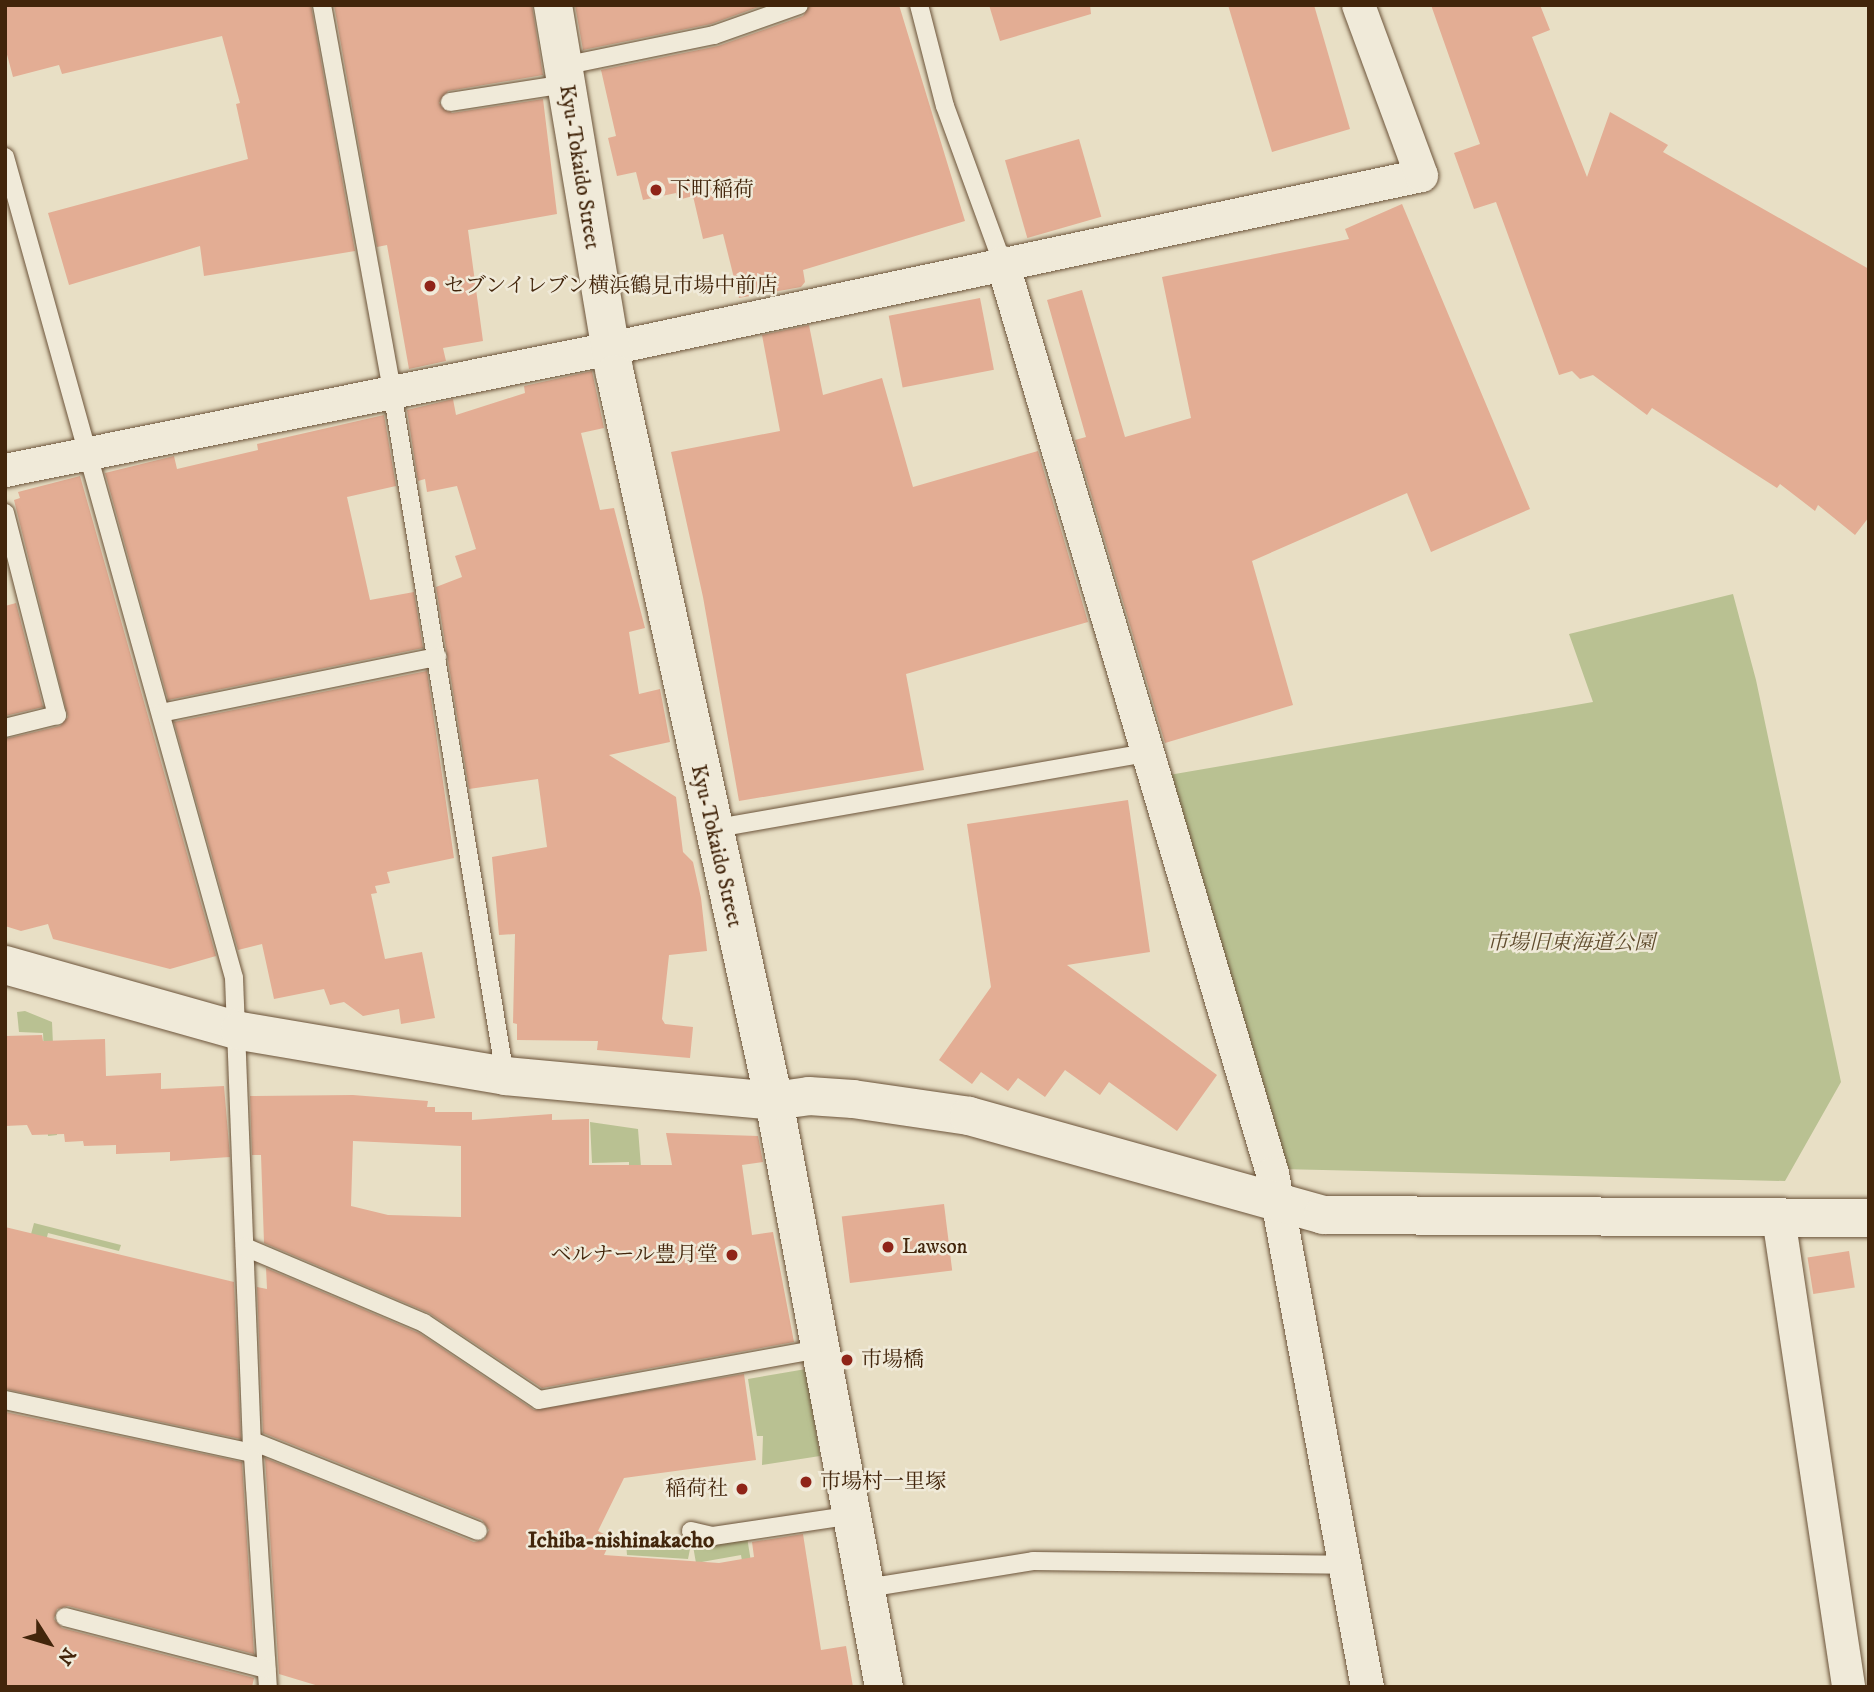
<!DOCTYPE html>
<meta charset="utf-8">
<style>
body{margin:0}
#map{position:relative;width:1874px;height:1692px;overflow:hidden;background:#e8dfc5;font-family:"IM FELL DW Pica","Noto Serif JP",serif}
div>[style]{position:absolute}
.green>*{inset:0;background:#b9c192}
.building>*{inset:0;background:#e3ad94;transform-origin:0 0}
.roads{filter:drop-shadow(0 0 2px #6c543a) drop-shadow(0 0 2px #6c543a)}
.lane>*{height:18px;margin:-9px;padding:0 9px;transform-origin:9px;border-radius:9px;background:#f0ead9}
.street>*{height:33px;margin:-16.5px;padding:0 16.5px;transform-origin:16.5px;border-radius:16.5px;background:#f0ead9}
.secondary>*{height:38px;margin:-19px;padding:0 19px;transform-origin:19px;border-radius:19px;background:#f0ead9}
.dots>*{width:19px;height:19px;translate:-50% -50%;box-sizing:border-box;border:4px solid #f0ead9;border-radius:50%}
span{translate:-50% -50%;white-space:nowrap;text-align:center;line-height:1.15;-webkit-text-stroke:5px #f0ead9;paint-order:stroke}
.street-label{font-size:21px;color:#42250b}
.poi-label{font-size:21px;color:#42250b}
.left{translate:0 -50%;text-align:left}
.right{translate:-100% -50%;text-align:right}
.park-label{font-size:21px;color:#604c2d;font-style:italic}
.neighbourhood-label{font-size:23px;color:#42250b;font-weight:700}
.frame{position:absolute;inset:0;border:7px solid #42250b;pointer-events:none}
.north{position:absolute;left:14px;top:1608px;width:70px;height:70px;-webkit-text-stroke:5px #f0ead9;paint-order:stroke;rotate:127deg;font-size:19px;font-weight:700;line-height:28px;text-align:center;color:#42250b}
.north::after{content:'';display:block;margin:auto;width:24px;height:32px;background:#42250b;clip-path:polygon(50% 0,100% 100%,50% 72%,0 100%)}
</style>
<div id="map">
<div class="green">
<i style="clip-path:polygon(1733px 594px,1756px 680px,1841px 1082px,1785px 1181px,1280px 1169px,1169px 775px,1593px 702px,1569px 634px)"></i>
<i style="clip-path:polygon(25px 1011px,52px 1022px,57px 1135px,48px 1136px,43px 1033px,19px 1032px,17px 1012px)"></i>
<i style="clip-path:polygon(590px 1122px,638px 1129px,641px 1167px,629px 1167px,629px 1162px,592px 1163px)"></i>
<i style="clip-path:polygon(34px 1223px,121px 1245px,119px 1251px,48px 1233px,43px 1253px,27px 1249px)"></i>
<i style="clip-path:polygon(806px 1369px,820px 1456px,762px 1465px,763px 1436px,757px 1436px,748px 1379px)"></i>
<i style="clip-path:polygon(747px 1537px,764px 1643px,756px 1645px,741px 1555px,696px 1563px,693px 1546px)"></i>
<i style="clip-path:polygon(647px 1539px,691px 1544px,688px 1559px,627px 1555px,626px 1543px)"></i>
</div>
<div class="building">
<i style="clip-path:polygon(5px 5px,311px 5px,355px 251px,204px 276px,200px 246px,69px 285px,48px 213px,248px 159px,236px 104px,240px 103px,222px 36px,62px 74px,59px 65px,13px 77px,5px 47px)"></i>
<i style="clip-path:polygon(334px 5px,532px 5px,543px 75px,448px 91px,439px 103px,452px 113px,543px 99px,557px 214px,468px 230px,483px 341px,443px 348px,446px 361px,409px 369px,387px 245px,377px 247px)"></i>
<i style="clip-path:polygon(575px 5px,764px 5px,711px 24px,583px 50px)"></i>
<i style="clip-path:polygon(810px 5px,899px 5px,965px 221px,803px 270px,805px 282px,801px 287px,739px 298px,723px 234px,703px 239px,693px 196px,678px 200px,676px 193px,643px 200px,636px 172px,617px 176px,608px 138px,616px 136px,601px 70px,718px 46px,803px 16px)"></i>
<i style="clip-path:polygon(989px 5px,1090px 5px,1091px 14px,1000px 41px)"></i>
<i style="clip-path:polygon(1228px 5px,1314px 5px,1350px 129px,1272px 152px)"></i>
<i style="clip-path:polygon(1431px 5px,1540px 5px,1550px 30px,1532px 37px,1587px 177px,1610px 112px,1668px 145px,1663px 152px,1869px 269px,1869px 517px,1855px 535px,1818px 505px,1815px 511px,1780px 484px,1777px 488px,1652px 408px,1647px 415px,1593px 375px,1580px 379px,1572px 371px,1559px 375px,1496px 202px,1474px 209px,1454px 153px,1480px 144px)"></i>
<i style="left:1079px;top:139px;width:81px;height:77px;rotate:74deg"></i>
<i style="clip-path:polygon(1402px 204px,1530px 509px,1431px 552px,1407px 493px,1252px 561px,1293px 705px,1165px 743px,1075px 440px,1086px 437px,1047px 300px,1082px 290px,1125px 437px,1191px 418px,1162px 277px,1349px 239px,1345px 229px)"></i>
<i style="left:980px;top:298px;width:73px;height:93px;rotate:79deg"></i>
<i style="clip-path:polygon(809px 325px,823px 395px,882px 378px,913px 487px,1038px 451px,1088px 622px,906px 674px,924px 770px,739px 801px,703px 597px,671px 452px,780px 431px,762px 335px)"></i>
<i style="clip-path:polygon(592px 371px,604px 428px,581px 433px,600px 510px,614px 508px,645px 628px,629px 632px,639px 694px,660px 689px,670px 742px,609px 755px,676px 797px,683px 852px,693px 862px,701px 898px,707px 951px,669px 955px,662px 1019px,665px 1024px,693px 1027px,690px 1058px,597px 1050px,598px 1041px,517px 1040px,517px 1024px,513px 1023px,515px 934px,499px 935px,492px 857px,547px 847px,538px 779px,469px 789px,436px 587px,462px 577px,455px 556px,476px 549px,457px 486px,427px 492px,425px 479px,418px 481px,407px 410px,453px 399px,456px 415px,525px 393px,524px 386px)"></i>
<i style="clip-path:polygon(384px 415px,396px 486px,347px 497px,370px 600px,414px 592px,423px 648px,168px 700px,105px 473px,174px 456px,177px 469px,258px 450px,257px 444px)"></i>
<i style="clip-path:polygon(80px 476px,216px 956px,170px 969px,53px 939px,48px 924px,21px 931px,5px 926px,5px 739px,60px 726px,68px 717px,14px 500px,20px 498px,18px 492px)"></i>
<i style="clip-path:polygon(16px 603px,43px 707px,5px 716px,5px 606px)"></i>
<i style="clip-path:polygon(427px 671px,454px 858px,387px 872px,390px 883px,375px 886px,377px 893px,371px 894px,385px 959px,422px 952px,435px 1018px,401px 1024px,399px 1009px,363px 1016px,344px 1002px,330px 1005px,324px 989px,274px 999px,262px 944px,238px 950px,174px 722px)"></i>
<i style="clip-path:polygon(1128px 800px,1150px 952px,1067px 965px,1217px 1075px,1177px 1131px,1109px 1082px,1100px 1095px,1065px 1070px,1045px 1097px,1018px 1078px,1008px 1091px,981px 1072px,972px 1084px,939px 1060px,991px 987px,967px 824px)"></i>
<i style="clip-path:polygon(42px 1035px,43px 1041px,105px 1039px,106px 1076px,161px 1073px,161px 1089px,224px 1086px,230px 1157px,170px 1161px,170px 1152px,116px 1154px,116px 1145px,84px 1146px,83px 1141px,65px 1142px,64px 1134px,32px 1135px,27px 1125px,5px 1126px,5px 1036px)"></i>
<i style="clip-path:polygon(evenodd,353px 1095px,428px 1101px,427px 1107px,435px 1107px,435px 1112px,472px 1112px,472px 1120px,552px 1114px,552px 1120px,589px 1119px,589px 1165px,672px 1165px,666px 1133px,758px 1136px,763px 1162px,742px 1165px,752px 1235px,773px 1232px,794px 1342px,542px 1388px,429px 1313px,264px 1243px,261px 1155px,252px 1155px,250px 1096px,353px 1095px,353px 1141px,461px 1146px,461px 1217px,388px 1215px,351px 1206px,353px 1141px)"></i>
<i style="left:944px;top:1204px;width:67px;height:103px;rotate:83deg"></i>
<i style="clip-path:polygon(5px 1227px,234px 1282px,241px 1439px,5px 1389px)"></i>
<i style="left:1849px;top:1251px;width:37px;height:42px;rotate:81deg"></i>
<i style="clip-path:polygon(266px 1268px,419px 1333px,534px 1410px,744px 1374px,756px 1460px,624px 1478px,598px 1531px,612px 1538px,604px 1555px,719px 1563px,754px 1557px,752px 1542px,803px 1534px,821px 1650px,846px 1646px,853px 1687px,322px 1687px,279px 1674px,265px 1458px,474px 1542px,484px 1540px,489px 1530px,482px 1520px,263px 1433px,257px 1287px,267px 1289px)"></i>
<i style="clip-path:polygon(5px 1412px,242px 1462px,254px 1654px,68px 1606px,57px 1609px,54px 1619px,62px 1628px,254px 1678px,252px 1687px,5px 1687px)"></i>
</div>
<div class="roads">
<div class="lane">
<i style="left:322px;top:5px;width:392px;rotate:79.7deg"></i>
<i style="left:392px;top:391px;width:694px;rotate:80.63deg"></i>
<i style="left:919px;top:5px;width:104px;rotate:75.6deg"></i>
<i style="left:945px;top:106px;width:166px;rotate:69.9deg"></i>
<i style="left:563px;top:66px;width:154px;rotate:-11.6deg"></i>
<i style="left:714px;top:35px;width:90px;rotate:-19.4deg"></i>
<i style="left:450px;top:102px;width:117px;rotate:-8.8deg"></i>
<i style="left:5px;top:157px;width:852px;rotate:74.41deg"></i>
<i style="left:234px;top:978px;width:463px;rotate:87.8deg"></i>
<i style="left:252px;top:1441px;width:247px;rotate:86.3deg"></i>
<i style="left:5px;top:513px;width:209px;rotate:75.6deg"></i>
<i style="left:57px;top:715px;width:54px;rotate:166deg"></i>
<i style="left:161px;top:713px;width:282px;rotate:-11.5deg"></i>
<i style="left:711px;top:829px;width:442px;rotate:-9.9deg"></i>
<i style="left:245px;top:1247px;width:194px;rotate:23deg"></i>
<i style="left:424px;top:1323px;width:138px;rotate:33.8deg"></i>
<i style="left:539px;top:1400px;width:287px;rotate:-10.3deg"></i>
<i style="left:5px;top:1400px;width:254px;rotate:12.1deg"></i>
<i style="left:252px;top:1441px;width:243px;rotate:21.7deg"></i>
<i style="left:691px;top:1531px;width:23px;rotate:13deg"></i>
<i style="left:713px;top:1536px;width:143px;rotate:-8.5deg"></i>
<i style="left:867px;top:1588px;width:168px;rotate:-9.2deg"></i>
<i style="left:1033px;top:1561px;width:310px;rotate:0.7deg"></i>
<i style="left:65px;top:1617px;width:208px;rotate:14.5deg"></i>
</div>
<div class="street">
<i style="left:1002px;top:262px;width:950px;rotate:73.49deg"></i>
<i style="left:1272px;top:1173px;width:523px;rotate:79.53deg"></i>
<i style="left:5px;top:470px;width:617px;rotate:-11.4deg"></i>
<i style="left:610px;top:348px;width:829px;rotate:-12.04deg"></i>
<i style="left:1421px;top:175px;width:181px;rotate:-110.3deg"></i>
<i style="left:1778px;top:1217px;width:475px;rotate:81.5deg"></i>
</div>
<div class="secondary">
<i style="left:553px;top:5px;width:374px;rotate:80.5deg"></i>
<i style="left:615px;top:374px;width:744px;rotate:77.66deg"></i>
<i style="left:774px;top:1101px;width:596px;rotate:79.37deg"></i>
<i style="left:5px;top:965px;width:244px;rotate:15.7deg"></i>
<i style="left:240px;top:1031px;width:269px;rotate:9.6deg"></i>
<i style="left:505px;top:1076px;width:270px;rotate:5.3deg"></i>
<i style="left:774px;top:1101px;width:35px;rotate:-8deg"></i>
<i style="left:809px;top:1096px;width:44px;rotate:3.9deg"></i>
<i style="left:853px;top:1099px;width:117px;rotate:8.3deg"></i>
<i style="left:969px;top:1116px;width:368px;rotate:15.6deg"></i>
<i style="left:1323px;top:1215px;width:546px;rotate:0.31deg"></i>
</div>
</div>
<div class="dots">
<i style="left:656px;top:190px;background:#8f2418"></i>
<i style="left:430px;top:286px;background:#8f2418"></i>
<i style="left:888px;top:1247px;background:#8f2418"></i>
<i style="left:732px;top:1255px;background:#8f2418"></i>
<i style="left:847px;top:1360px;background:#8f2418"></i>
<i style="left:806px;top:1482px;background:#8f2418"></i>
<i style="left:742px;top:1489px;background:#8f2418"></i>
</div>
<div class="street-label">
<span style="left:579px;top:167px;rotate:81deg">Kyu-Tokaido Street</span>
<span style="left:716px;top:846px;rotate:77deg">Kyu-Tokaido Street</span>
</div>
<div class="poi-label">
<span class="left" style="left:670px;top:190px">下町稲荷</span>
<span class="left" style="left:444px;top:286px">セブンイレブン横浜鶴見市場中前店</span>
<span class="left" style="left:902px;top:1247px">Lawson</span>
<span class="right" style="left:718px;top:1255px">ベルナール豊月堂</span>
<span class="left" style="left:861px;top:1360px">市場橋</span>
<span class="left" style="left:820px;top:1482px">市場村一里塚</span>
<span class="right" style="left:728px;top:1489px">稲荷社</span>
</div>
<div class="park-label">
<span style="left:1571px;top:943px">市場旧東海道公園</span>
</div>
<div class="neighbourhood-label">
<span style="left:621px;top:1541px">Ichiba-nishinakacho</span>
</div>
<div class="frame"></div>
<div class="north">N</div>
</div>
